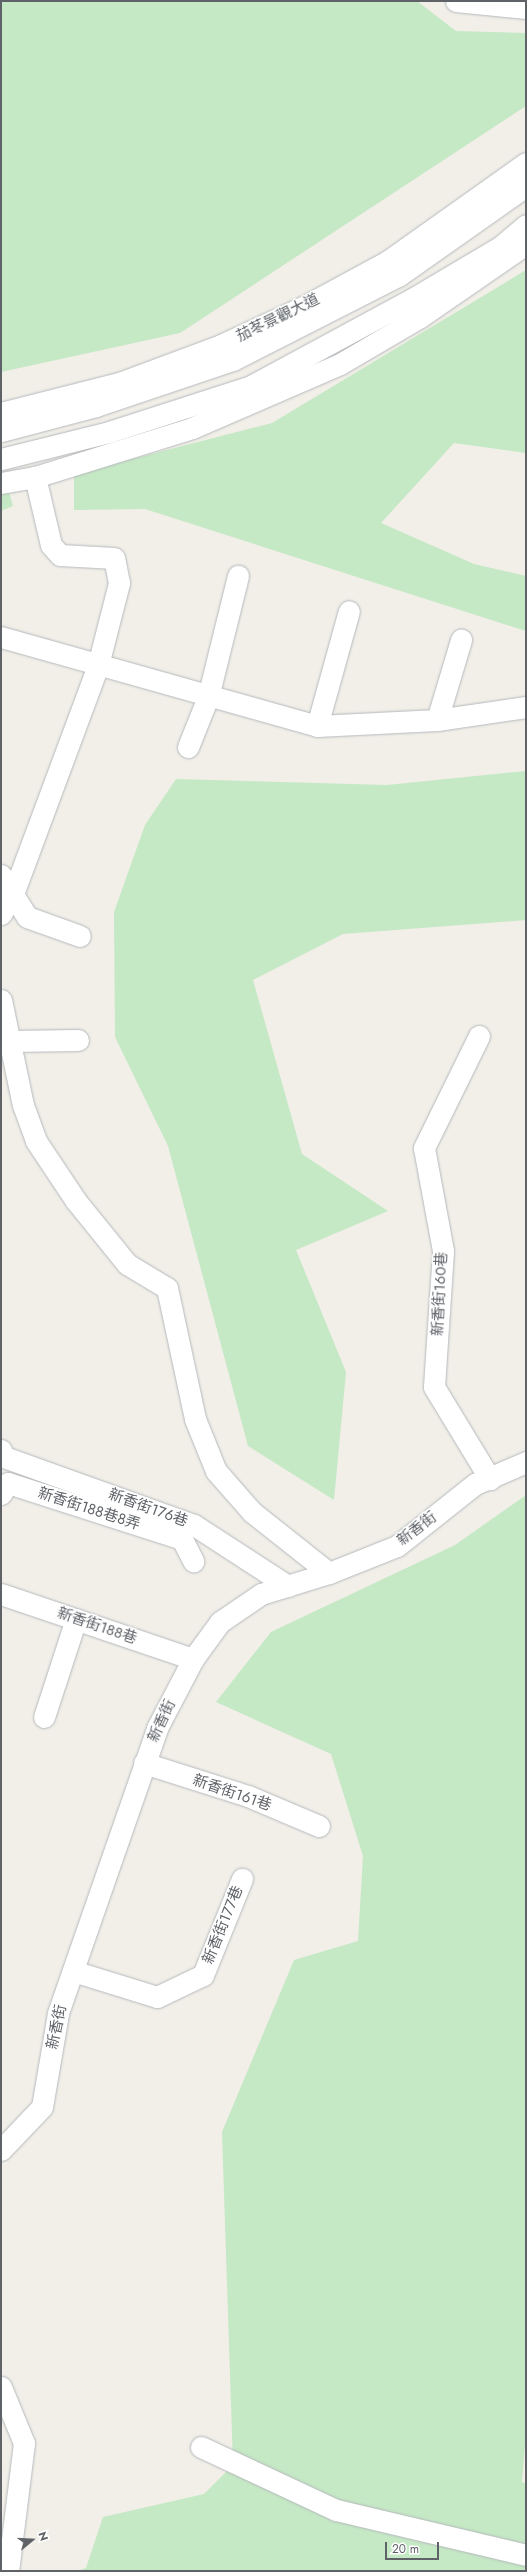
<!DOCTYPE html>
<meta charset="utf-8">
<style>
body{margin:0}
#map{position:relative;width:527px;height:2572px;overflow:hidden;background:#f1efe8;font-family:Jost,"Noto Sans TC",sans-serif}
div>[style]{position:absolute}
.green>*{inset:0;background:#c5e8c5}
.roads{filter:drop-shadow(0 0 1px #b5b8bc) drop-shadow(0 0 1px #b5b8bc)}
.minor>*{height:21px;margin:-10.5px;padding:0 10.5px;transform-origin:10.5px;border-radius:10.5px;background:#fff}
span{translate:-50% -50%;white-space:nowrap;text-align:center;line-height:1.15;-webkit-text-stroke:3px #fff;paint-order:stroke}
.street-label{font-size:15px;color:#5f6368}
.frame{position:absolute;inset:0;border:2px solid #5f6368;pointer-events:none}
.north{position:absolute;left:12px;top:2520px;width:40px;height:40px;-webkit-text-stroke:3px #fff;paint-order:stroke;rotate:72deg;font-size:11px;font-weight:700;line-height:16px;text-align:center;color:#5f6368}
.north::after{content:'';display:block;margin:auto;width:14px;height:18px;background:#5f6368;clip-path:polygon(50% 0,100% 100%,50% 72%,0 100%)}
.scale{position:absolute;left:385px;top:2542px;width:54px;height:18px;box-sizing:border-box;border:2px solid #5f6368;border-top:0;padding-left:5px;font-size:12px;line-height:14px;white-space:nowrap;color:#5f6368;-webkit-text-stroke:3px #fff;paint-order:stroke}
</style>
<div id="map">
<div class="green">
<i style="clip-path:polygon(1px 1px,417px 1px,456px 31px,526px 33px,526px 106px,180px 333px,1px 372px)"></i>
<i style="clip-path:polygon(526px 270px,526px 453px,454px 443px,381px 523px,474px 564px,526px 576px,526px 631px,145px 509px,74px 510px,74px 474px,272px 423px)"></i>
<i style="clip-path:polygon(9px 492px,13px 506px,1px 511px,1px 493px)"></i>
<i style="clip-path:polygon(526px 771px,526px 920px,343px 934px,253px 980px,302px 1154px,388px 1211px,296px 1250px,346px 1372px,334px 1500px,248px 1446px,168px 1146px,115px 1037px,114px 912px,145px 825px,176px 779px,387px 785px)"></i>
<i style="clip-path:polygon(526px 1495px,526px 2433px,522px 2482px,526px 2484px,526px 2571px,77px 2571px,86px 2568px,103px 2517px,204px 2494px,233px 2465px,222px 2132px,294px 1960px,358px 1941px,363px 1856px,331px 1754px,216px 1702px,271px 1632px,455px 1545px)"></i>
</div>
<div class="roads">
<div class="minor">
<i style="left:456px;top:1px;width:70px;rotate:5.7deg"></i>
<i style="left:1px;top:413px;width:122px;rotate:-14.3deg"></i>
<i style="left:119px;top:383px;width:109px;rotate:-20.4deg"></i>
<i style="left:221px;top:345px;width:93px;rotate:-24.9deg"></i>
<i style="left:305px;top:306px;width:94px;rotate:-28.5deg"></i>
<i style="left:388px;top:261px;width:169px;rotate:-35.4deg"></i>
<i style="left:1px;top:431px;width:98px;rotate:-14.7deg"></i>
<i style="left:96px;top:406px;width:145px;rotate:-18.6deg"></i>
<i style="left:233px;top:360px;width:185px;rotate:-27deg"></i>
<i style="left:398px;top:276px;width:156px;rotate:-35.1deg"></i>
<i style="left:1px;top:459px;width:111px;rotate:-14deg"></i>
<i style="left:109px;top:432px;width:149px;rotate:-17.9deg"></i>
<i style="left:251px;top:386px;width:183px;rotate:-28.4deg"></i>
<i style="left:412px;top:299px;width:102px;rotate:-30.6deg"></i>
<i style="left:500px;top:247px;width:34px;rotate:-40deg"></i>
<i style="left:1px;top:483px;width:35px;rotate:-10deg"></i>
<i style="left:35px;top:477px;width:164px;rotate:-17.3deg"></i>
<i style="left:192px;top:428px;width:161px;rotate:-23.4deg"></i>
<i style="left:340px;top:364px;width:93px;rotate:-30.4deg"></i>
<i style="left:420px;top:317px;width:129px;rotate:-34.6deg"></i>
<i style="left:1px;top:637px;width:328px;rotate:15.7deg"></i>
<i style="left:317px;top:726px;width:120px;rotate:-2.9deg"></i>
<i style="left:437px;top:720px;width:90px;rotate:-8.3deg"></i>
<i style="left:437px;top:720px;width:84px;rotate:-73.3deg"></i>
<i style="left:317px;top:726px;width:119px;rotate:-74.5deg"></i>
<i style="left:188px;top:747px;width:54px;rotate:-68.2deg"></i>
<i style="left:208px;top:697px;width:125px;rotate:-76.1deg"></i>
<i style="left:1px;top:875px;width:49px;rotate:58.2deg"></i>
<i style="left:27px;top:917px;width:56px;rotate:19.7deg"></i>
<i style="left:1px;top:914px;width:23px;rotate:-59deg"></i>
<i style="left:13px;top:894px;width:244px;rotate:-69.6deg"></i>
<i style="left:98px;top:665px;width:85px;rotate:-75.6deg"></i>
<i style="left:119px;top:583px;width:25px;rotate:-101deg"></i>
<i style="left:114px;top:558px;width:54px;rotate:-176.8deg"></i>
<i style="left:60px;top:555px;width:13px;rotate:-132deg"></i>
<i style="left:51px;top:545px;width:70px;rotate:-103.2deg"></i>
<i style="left:1px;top:1000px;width:107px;rotate:78.2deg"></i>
<i style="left:23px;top:1105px;width:38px;rotate:70deg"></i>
<i style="left:36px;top:1141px;width:72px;rotate:56.3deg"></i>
<i style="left:76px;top:1201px;width:81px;rotate:51deg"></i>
<i style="left:127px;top:1264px;width:47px;rotate:31deg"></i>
<i style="left:167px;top:1288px;width:134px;rotate:77.9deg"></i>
<i style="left:195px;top:1419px;width:56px;rotate:68deg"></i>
<i style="left:216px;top:1471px;width:55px;rotate:48.7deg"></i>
<i style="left:252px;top:1512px;width:98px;rotate:38.4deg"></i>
<i style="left:479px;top:1036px;width:125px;rotate:116.2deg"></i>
<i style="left:424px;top:1148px;width:105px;rotate:79.5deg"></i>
<i style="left:443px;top:1251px;width:136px;rotate:93.8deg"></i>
<i style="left:434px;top:1387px;width:108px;rotate:58.7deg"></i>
<i style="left:10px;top:1041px;width:68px;rotate:-0.8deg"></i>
<i style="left:1px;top:1450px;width:8px;rotate:67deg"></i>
<i style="left:4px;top:1457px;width:202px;rotate:19.7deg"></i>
<i style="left:194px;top:1525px;width:112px;rotate:33deg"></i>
<i style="left:1px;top:1494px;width:13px;rotate:-58deg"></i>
<i style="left:8px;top:1483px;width:183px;rotate:17.8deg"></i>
<i style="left:182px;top:1539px;width:25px;rotate:63deg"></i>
<i style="left:1px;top:1594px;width:203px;rotate:18.7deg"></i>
<i style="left:44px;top:1717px;width:103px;rotate:-71.9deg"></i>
<i style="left:144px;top:1763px;width:109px;rotate:17.6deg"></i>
<i style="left:248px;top:1796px;width:77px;rotate:22.9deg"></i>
<i style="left:73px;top:1971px;width:88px;rotate:17.2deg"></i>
<i style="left:157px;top:1997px;width:51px;rotate:-25.6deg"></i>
<i style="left:203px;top:1975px;width:104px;rotate:-67.9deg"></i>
<i style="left:1px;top:2150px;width:59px;rotate:-46.4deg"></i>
<i style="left:42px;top:2107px;width:95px;rotate:-80.3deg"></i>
<i style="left:58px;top:2013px;width:302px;rotate:-70.8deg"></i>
<i style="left:157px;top:1728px;width:78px;rotate:-62.4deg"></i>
<i style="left:193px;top:1659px;width:46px;rotate:-53.9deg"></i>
<i style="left:220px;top:1622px;width:50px;rotate:-34.3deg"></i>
<i style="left:261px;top:1594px;width:71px;rotate:-17.2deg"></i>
<i style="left:329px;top:1573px;width:73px;rotate:-21.7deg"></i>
<i style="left:397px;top:1546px;width:100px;rotate:-38.5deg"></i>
<i style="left:475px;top:1484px;width:56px;rotate:-23.3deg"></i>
<i style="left:1px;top:2387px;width:61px;rotate:67.7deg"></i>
<i style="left:24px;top:2443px;width:129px;rotate:97.1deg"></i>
<i style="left:201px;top:2447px;width:149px;rotate:25deg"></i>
<i style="left:336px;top:2510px;width:195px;rotate:13.3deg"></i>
</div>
</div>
<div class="street-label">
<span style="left:278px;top:318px;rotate:-26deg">茄苳景觀大道</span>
<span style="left:440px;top:1294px;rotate:-87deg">新香街160巷</span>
<span style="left:148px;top:1508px;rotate:20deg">新香街176巷</span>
<span style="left:89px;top:1509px;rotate:18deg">新香街188巷8弄</span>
<span style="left:417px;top:1529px;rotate:-37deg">新香街</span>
<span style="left:97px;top:1626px;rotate:19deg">新香街188巷</span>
<span style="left:162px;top:1721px;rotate:-65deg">新香街</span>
<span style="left:232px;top:1793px;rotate:19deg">新香街161巷</span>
<span style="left:223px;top:1925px;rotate:-68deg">新香街177巷</span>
<span style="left:57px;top:2027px;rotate:-78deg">新香街</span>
</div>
<div class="frame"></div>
<div class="north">N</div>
<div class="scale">20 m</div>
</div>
